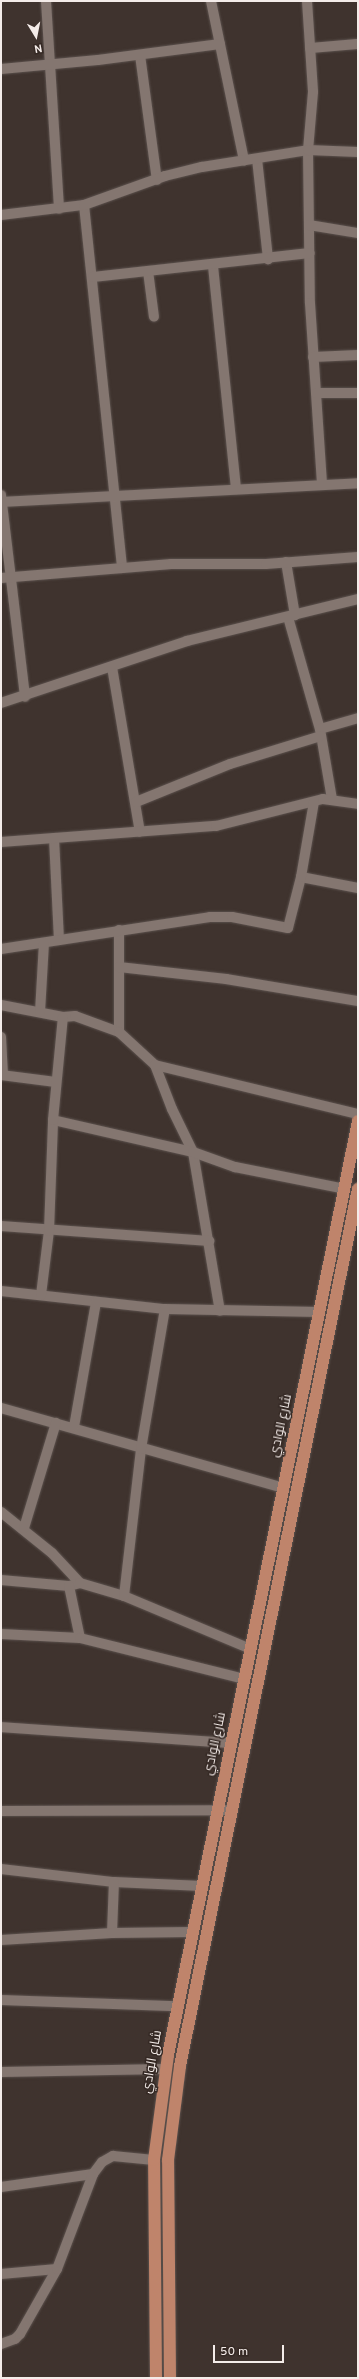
<!DOCTYPE html>
<meta charset="utf-8">
<style>
body{margin:0}
#map{position:relative;width:359px;height:2379px;overflow:hidden;background:#3f332e;font-family:Overpass,Cairo,sans-serif}
div>[style]{position:absolute}
.roads{filter:drop-shadow(0 0 1px #5b514d) drop-shadow(0 0 1px #5b514d)}
.minor>*{height:10px;margin:-5px;padding:0 5px;transform-origin:5px;border-radius:5px;background:#847670}
.major>*{height:12px;margin:-6px;padding:0 6px;transform-origin:6px;border-radius:6px;background:#bf846b}
span{translate:-50% -50%;white-space:nowrap;text-align:center;line-height:1.15;-webkit-text-stroke:3px #352924;paint-order:stroke}
.street-label{font-size:13px;color:#f4ece9}
.frame{position:absolute;inset:0;border:2px solid #f4ece9;pointer-events:none}
.north{position:absolute;left:16px;top:16px;width:40px;height:40px;-webkit-text-stroke:3px #352924;paint-order:stroke;rotate:170deg;font-size:11px;font-weight:700;line-height:16px;text-align:center;color:#f4ece9}
.north::after{content:'';display:block;margin:auto;width:14px;height:18px;background:#f4ece9;clip-path:polygon(50% 0,100% 100%,50% 72%,0 100%)}
.scale{position:absolute;left:213px;top:2345px;width:71px;height:18px;box-sizing:border-box;border:2px solid #f4ece9;border-top:0;padding-left:5px;font-size:12px;line-height:14px;white-space:nowrap;color:#f4ece9;-webkit-text-stroke:3px #352924;paint-order:stroke}
</style>
<div id="map">
<div class="roads">
<div class="minor">
<i style="left:46px;top:1px;width:208px;rotate:86.4deg"></i>
<i style="left:211px;top:1px;width:163px;rotate:78.3deg"></i>
<i style="left:307px;top:1px;width:91px;rotate:86.2deg"></i>
<i style="left:313px;top:92px;width:58px;rotate:94.9deg"></i>
<i style="left:308px;top:150px;width:153px;rotate:89.3deg"></i>
<i style="left:310px;top:303px;width:182px;rotate:86.2deg"></i>
<i style="left:310px;top:48px;width:48px;rotate:-4.8deg"></i>
<i style="left:140px;top:55px;width:126px;rotate:82.3deg"></i>
<i style="left:1px;top:69px;width:97px;rotate:-5.3deg"></i>
<i style="left:98px;top:60px;width:123px;rotate:-7.5deg"></i>
<i style="left:257px;top:159px;width:101px;rotate:83.7deg"></i>
<i style="left:84px;top:205px;width:365px;rotate:84deg"></i>
<i style="left:1px;top:215px;width:84px;rotate:-6.9deg"></i>
<i style="left:84px;top:205px;width:86px;rotate:-19.7deg"></i>
<i style="left:165px;top:176px;width:38px;rotate:-14deg"></i>
<i style="left:202px;top:167px;width:107px;rotate:-9.1deg"></i>
<i style="left:308px;top:150px;width:50px;rotate:2.3deg"></i>
<i style="left:309px;top:225px;width:50px;rotate:9.3deg"></i>
<i style="left:213px;top:266px;width:224px;rotate:84.1deg"></i>
<i style="left:148px;top:271px;width:46px;rotate:82.6deg"></i>
<i style="left:93px;top:277px;width:218px;rotate:-6.3deg"></i>
<i style="left:313px;top:357px;width:45px;rotate:-2.5deg"></i>
<i style="left:316px;top:393px;width:42px"></i>
<i style="left:1px;top:495px;width:203px;rotate:83.2deg"></i>
<i style="left:1px;top:502px;width:358px;rotate:-3deg"></i>
<i style="left:286px;top:562px;width:54px;rotate:80.4deg"></i>
<i style="left:1px;top:578px;width:171px;rotate:-4.7deg"></i>
<i style="left:171px;top:564px;width:95px"></i>
<i style="left:266px;top:564px;width:92px;rotate:-4.4deg"></i>
<i style="left:288px;top:617px;width:116px;rotate:74.1deg"></i>
<i style="left:320px;top:729px;width:71px;rotate:80.3deg"></i>
<i style="left:112px;top:667px;width:167px;rotate:80.4deg"></i>
<i style="left:1px;top:703px;width:196px;rotate:-18.4deg"></i>
<i style="left:187px;top:641px;width:176px;rotate:-13.8deg"></i>
<i style="left:320px;top:729px;width:40px;rotate:-16deg"></i>
<i style="left:136px;top:802px;width:101px;rotate:-22deg"></i>
<i style="left:230px;top:764px;width:95px;rotate:-17.1deg"></i>
<i style="left:54px;top:838px;width:102px;rotate:87.2deg"></i>
<i style="left:1px;top:842px;width:216px;rotate:-4.3deg"></i>
<i style="left:216px;top:826px;width:110px;rotate:-14.2deg"></i>
<i style="left:323px;top:799px;width:35px;rotate:8deg"></i>
<i style="left:301px;top:877px;width:58px;rotate:10.9deg"></i>
<i style="left:119px;top:930px;width:102px;rotate:90deg"></i>
<i style="left:1px;top:949px;width:211px;rotate:-8.7deg"></i>
<i style="left:210px;top:917px;width:22px"></i>
<i style="left:232px;top:917px;width:57px;rotate:11.1deg"></i>
<i style="left:288px;top:928px;width:53px;rotate:-75.7deg"></i>
<i style="left:301px;top:877px;width:76px;rotate:-80.2deg"></i>
<i style="left:119px;top:967px;width:108px;rotate:6.4deg"></i>
<i style="left:226px;top:979px;width:134px;rotate:9.5deg"></i>
<i style="left:1px;top:1005px;width:63px;rotate:11deg"></i>
<i style="left:63px;top:1017px;width:12px;rotate:-5deg"></i>
<i style="left:75px;top:1016px;width:47px;rotate:20deg"></i>
<i style="left:119px;top:1032px;width:49px;rotate:42.5deg"></i>
<i style="left:155px;top:1065px;width:209px;rotate:13.6deg"></i>
<i style="left:40px;top:1012px;width:69px;rotate:-86.7deg"></i>
<i style="left:1px;top:1037px;width:38px;rotate:87deg"></i>
<i style="left:155px;top:1065px;width:47px;rotate:68.9deg"></i>
<i style="left:172px;top:1109px;width:48px;rotate:64deg"></i>
<i style="left:193px;top:1152px;width:161px;rotate:80.4deg"></i>
<i style="left:1px;top:1075px;width:55px;rotate:7.3deg"></i>
<i style="left:53px;top:1120px;width:144px;rotate:12.9deg"></i>
<i style="left:193px;top:1152px;width:45px;rotate:19.7deg"></i>
<i style="left:235px;top:1167px;width:112px;rotate:11.3deg"></i>
<i style="left:1px;top:1226px;width:209px;rotate:4.1deg"></i>
<i style="left:1px;top:1291px;width:165px;rotate:6.3deg"></i>
<i style="left:165px;top:1309px;width:155px;rotate:1.1deg"></i>
<i style="left:41px;top:1295px;width:64px;rotate:-82.9deg"></i>
<i style="left:49px;top:1231px;width:111px;rotate:-87.9deg"></i>
<i style="left:53px;top:1120px;width:103px;rotate:-84.5deg"></i>
<i style="left:1px;top:1408px;width:293px;rotate:15.8deg"></i>
<i style="left:74px;top:1427px;width:127px;rotate:-80deg"></i>
<i style="left:1px;top:1512px;width:65px;rotate:38.8deg"></i>
<i style="left:52px;top:1553px;width:41px;rotate:47deg"></i>
<i style="left:24px;top:1528px;width:110px;rotate:-73.1deg"></i>
<i style="left:1px;top:1580px;width:68px;rotate:5deg"></i>
<i style="left:69px;top:1586px;width:11px;rotate:-15deg"></i>
<i style="left:80px;top:1583px;width:46px;rotate:16.5deg"></i>
<i style="left:124px;top:1596px;width:138px;rotate:22.7deg"></i>
<i style="left:69px;top:1586px;width:53px;rotate:78.1deg"></i>
<i style="left:124px;top:1596px;width:148px;rotate:-83.4deg"></i>
<i style="left:141px;top:1449px;width:142px;rotate:-80.3deg"></i>
<i style="left:1px;top:1634px;width:79px;rotate:2.9deg"></i>
<i style="left:80px;top:1638px;width:169px;rotate:14deg"></i>
<i style="left:1px;top:1727px;width:231px;rotate:4deg"></i>
<i style="left:1px;top:1811px;width:230px;rotate:-0.2deg"></i>
<i style="left:1px;top:1869px;width:114px;rotate:6.6deg"></i>
<i style="left:114px;top:1882px;width:88px;rotate:2.6deg"></i>
<i style="left:112px;top:1933px;width:51px;rotate:-87.8deg"></i>
<i style="left:1px;top:1940px;width:111px;rotate:-3.6deg"></i>
<i style="left:112px;top:1933px;width:80px;rotate:-0.7deg"></i>
<i style="left:1px;top:2000px;width:176px;rotate:2deg"></i>
<i style="left:1px;top:2072px;width:165px;rotate:-1deg"></i>
<i style="left:1px;top:2187px;width:93px;rotate:-8deg"></i>
<i style="left:93px;top:2174px;width:15px;rotate:-53deg"></i>
<i style="left:102px;top:2162px;width:13px;rotate:-29deg"></i>
<i style="left:113px;top:2156px;width:41px;rotate:5.6deg"></i>
<i style="left:1px;top:2274px;width:56px;rotate:-5.1deg"></i>
<i style="left:1px;top:2344px;width:15px;rotate:-20deg"></i>
<i style="left:15px;top:2339px;width:7px;rotate:-45deg"></i>
<i style="left:20px;top:2334px;width:75px;rotate:-60.4deg"></i>
<i style="left:57px;top:2269px;width:102px;rotate:-69.2deg"></i>
</div>
<div class="major">
<i style="left:156px;top:2378px;width:218px;rotate:-90.5deg"></i>
<i style="left:154px;top:2160px;width:106px;rotate:-82.4deg"></i>
<i style="left:168px;top:2055px;width:953px;rotate:-78.5deg"></i>
<i style="left:170px;top:2378px;width:218px;rotate:-90.5deg"></i>
<i style="left:168px;top:2160px;width:95px;rotate:-82.7deg"></i>
<i style="left:180px;top:2066px;width:895px;rotate:-78.53deg"></i>
</div>
</div>
<div class="street-label">
<span style="left:282px;top:1426px;rotate:-78deg">شارع الوادي</span>
<span style="left:216px;top:1744px;rotate:-78deg">شارع الوادي</span>
<span style="left:153px;top:2062px;rotate:-80deg">شارع الوادي</span>
</div>
<div class="frame"></div>
<div class="north">N</div>
<div class="scale">50 m</div>
</div>
